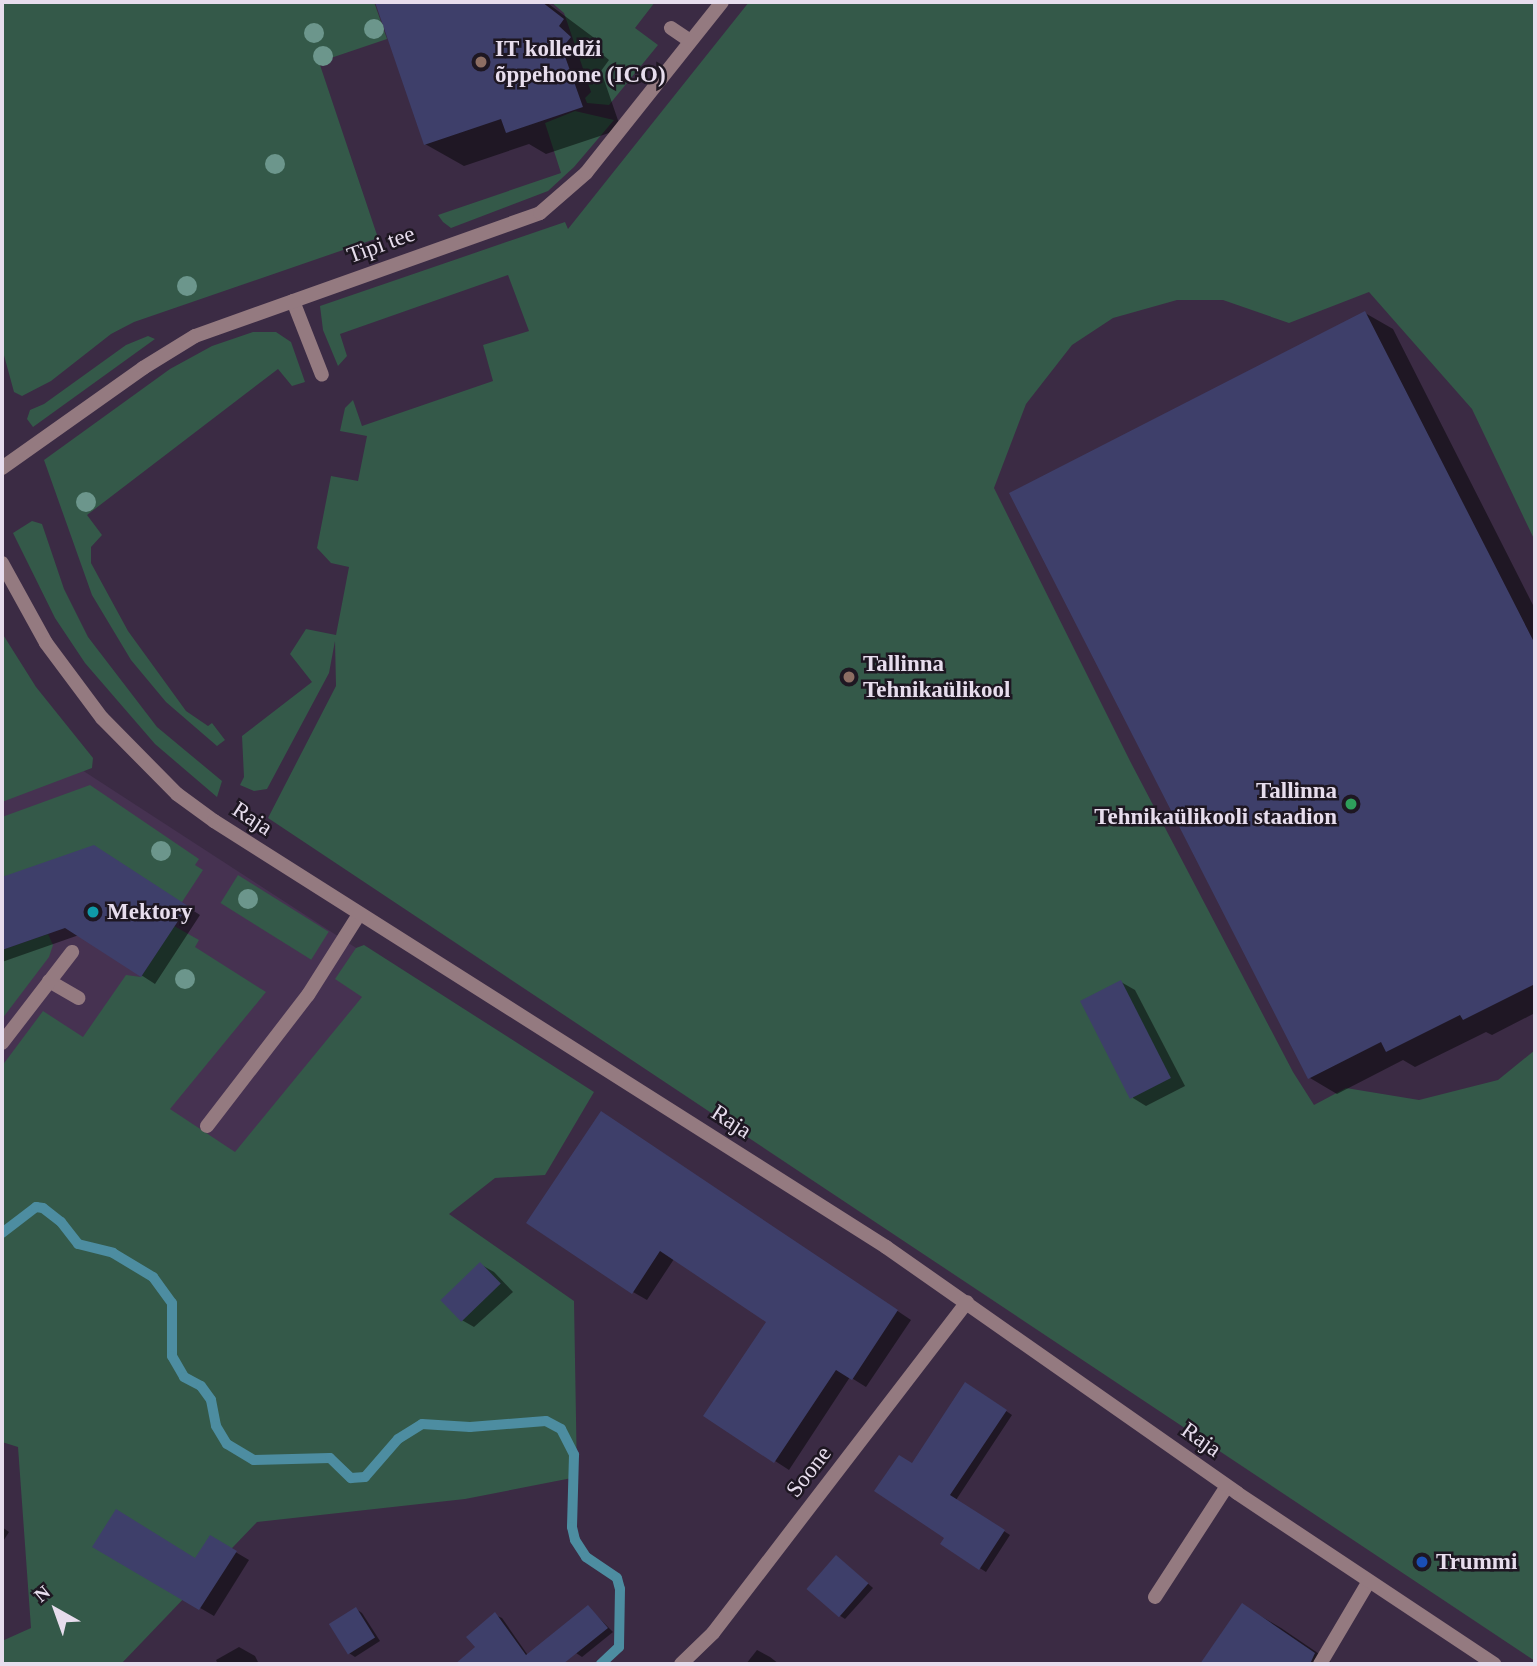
<!DOCTYPE html>
<meta charset="utf-8">
<style>
body{margin:0}
#map{position:relative;width:1537px;height:1666px;overflow:hidden;background:#3b2b44;font-family:Georgia,serif}
div>[style]{position:absolute}
.built>*{inset:0;background:#463251}
.green>*{inset:0;background:#345949;transform-origin:0 0}
.shadow>*{inset:0;background:#0007}
.stream>*{height:10px;margin:-5px;padding:0 5px;transform-origin:5px;border-radius:5px;background:#4d8da1}
.building>*{inset:0;background:#3e3f6a;transform-origin:0 0}
.service>*{height:14px;margin:-7px;padding:0 7px;transform-origin:7px;border-radius:7px;background:#947a80}
.minor>*{height:14px;margin:-7px;padding:0 7px;transform-origin:7px;border-radius:7px;background:#947a80}
.trees>*{width:20px;height:20px;margin:-10px;border-radius:50%;background:#6c968c}
.dots>*{width:19px;height:19px;translate:-50% -50%;box-sizing:border-box;border:4px solid #1e1722;border-radius:50%}
span{translate:-50% -50%;white-space:nowrap;text-align:center;line-height:1.15;-webkit-text-stroke:5px #1e1722;paint-order:stroke}
.poi-label{font-size:23px;color:#e7dded;font-weight:700}
.left{translate:0 -50%;text-align:left}
.right{translate:-100% -50%;text-align:right}
.street-label{font-size:23px;color:#e7dded}
.frame{position:absolute;inset:0;border:4px solid #e7dded;pointer-events:none}
.north{position:absolute;left:21px;top:1575px;width:70px;height:70px;-webkit-text-stroke:5px #1e1722;paint-order:stroke;rotate:320deg;font-size:19px;font-weight:700;line-height:28px;text-align:center;color:#e7dded}
.north::after{content:'';display:block;margin:auto;width:24px;height:32px;background:#e7dded;clip-path:polygon(50% 0,100% 100%,50% 72%,0 100%)}
</style>
<div id="map">
<div class="built">
<i style="clip-path:polygon(82px 770px,367px 955px,367px 999px,233px 1164px,2px 1215px,2px 799px)"></i>
</div>
<div class="green">
<i style="clip-path:polygon(2px 2px,374px 2px,387px 39px,319px 62px,378px 238px,134px 322px,111px 334px,51px 381px,22px 396px,14px 392px,2px 348px)"></i>
<i style="clip-path:polygon(551px 2px,655px 2px,635px 28px,658px 45px,609px 105px,587px 103px,585px 98px,591px 92px,564px 13px)"></i>
<i style="clip-path:polygon(749px 2px,1535px 2px,1535px 541px,1472px 409px,1369px 292px,1289px 323px,1223px 300px,1177px 300px,1113px 318px,1072px 345px,1026px 404px,994px 488px,1130px 761px,1293px 1072px,1314px 1105px,1346px 1088px,1419px 1100px,1498px 1080px,1535px 1050px,1535px 1661px,268px 818px,336px 686px,335px 641px,329px 673px,267px 789px,254px 791px,240px 785px,244px 777px,242px 736px,312px 682px,290px 654px,306px 629px,336px 635px,349px 567px,331px 563px,317px 548px,331px 476px,358px 481px,367px 436px,340px 431px,345px 408px,353px 400px,362px 426px,493px 381px,483px 345px,529px 331px,508px 275px,340px 334px,347px 356px,338px 366px,323px 330px,320px 306px,565px 222px,568px 229px)"></i>
<i style="clip-path:polygon(575px 111px,614px 120px,574px 167px,548px 191px,451px 228px,443px 222px,438px 215px,561px 173px,545px 123px)"></i>
<i style="clip-path:polygon(253px 332px,276px 332px,291px 342px,305px 382px,292px 386px,278px 369px,87px 515px,102px 535px,91px 547px,91px 563px,128px 631px,186px 711px,208px 726px,212px 723px,225px 740px,217px 746px,166px 702px,131px 660px,92px 595px,44px 460px,170px 369px,212px 346px)"></i>
<i style="clip-path:polygon(148px 336px,155px 339px,33px 427px,27px 419px,30px 410px,44px 404px,126px 345px)"></i>
<i style="clip-path:polygon(32px 521px,42px 524px,64px 589px,88px 637px,157px 727px,222px 781px,217px 797px,155px 744px,85px 663px,55px 618px,13px 533px)"></i>
<i style="clip-path:polygon(2px 633px,36px 687px,93px 758px,92px 768px,2px 802px)"></i>
<i style="clip-path:polygon(90px 785px,199px 859px,195px 865px,203px 870px,182px 902px,4px 876px,2px 880px,2px 817px)"></i>
<i style="left:238px;top:875px;width:107px;height:33px;rotate:32deg"></i>
<i style="clip-path:polygon(174px 926px,199px 940px,195px 947px,266px 992px,170px 1109px,235px 1152px,362px 997px,335px 979px,356px 948px,364px 945px,594px 1092px,545px 1175px,495px 1178px,449px 1214px,574px 1301px,577px 1477px,465px 1499px,257px 1522px,121px 1664px,2px 1664px,2px 1641px,31px 1628px,18px 1447px,2px 1442px,2px 1066px,43px 1011px,83px 1037px,126px 975px,141px 977px)"></i>
<i style="clip-path:polygon(48px 934px,53px 945px,49px 957px,2px 1019px,2px 950px)"></i>
</div>
<div class="shadow">
<i style="clip-path:polygon(377px 2px,546px 2px,601px 43px,596px 49px,609px 60px,601px 71px,621px 129px,546px 154px,529px 144px,464px 166px,425px 144px)"></i>
<i style="clip-path:polygon(1365px 313px,1393px 329px,1535px 609px,1535px 1013px,1492px 1035px,1486px 1032px,1415px 1067px,1403px 1060px,1337px 1094px,1310px 1078px)"></i>
<i style="clip-path:polygon(108px 855px,200px 915px,155px 984px,79px 935px,2px 962px,2px 883px,5px 878px)"></i>
<i style="clip-path:polygon(1121px 982px,1135px 990px,1185px 1086px,1146px 1106px,1133px 1098px)"></i>
<i style="clip-path:polygon(615px 1122px,911px 1320px,866px 1387px,850px 1377px,789px 1470px,706px 1416px,769px 1322px,674px 1259px,647px 1300px,633px 1292px)"></i>
<i style="clip-path:polygon(480px 1264px,494px 1272px,513px 1292px,474px 1327px,460px 1319px)"></i>
<i style="clip-path:polygon(972px 1388px,1012px 1415px,956px 1500px,1010px 1535px,986px 1572px,942px 1544px,947px 1537px,912px 1465px)"></i>
<i style="clip-path:polygon(2px 1527px,9px 1532px,2px 1543px)"></i>
<i style="clip-path:polygon(210px 1537px,249px 1560px,214px 1616px,94px 1546px,195px 1560px)"></i>
<i style="clip-path:polygon(842px 1561px,873px 1588px,845px 1619px,839px 1615px)"></i>
<i style="clip-path:polygon(1242px 1605px,1281px 1628px,1334px 1664px,1202px 1664px)"></i>
<i style="clip-path:polygon(588px 1607px,613px 1632px,582px 1657px,576px 1653px)"></i>
<i style="clip-path:polygon(356px 1609px,362px 1613px,380px 1641px,355px 1657px,349px 1653px)"></i>
<i style="clip-path:polygon(495px 1615px,502px 1618px,534px 1664px,457px 1664px,477px 1647px)"></i>
<i style="clip-path:polygon(239px 1647px,255px 1656px,259px 1664px,218px 1664px,216px 1660px)"></i>
<i style="clip-path:polygon(757px 1650px,770px 1657px,779px 1664px,746px 1664px)"></i>
</div>
<div class="stream">
<i style="left:2px;top:1233px;width:43px;rotate:-37.4deg"></i>
<i style="left:36px;top:1207px;width:7px;rotate:8deg"></i>
<i style="left:43px;top:1208px;width:23px;rotate:38deg"></i>
<i style="left:61px;top:1222px;width:28px;rotate:52deg"></i>
<i style="left:78px;top:1244px;width:36px;rotate:14deg"></i>
<i style="left:113px;top:1253px;width:47px;rotate:31deg"></i>
<i style="left:153px;top:1277px;width:32px;rotate:54deg"></i>
<i style="left:172px;top:1303px;width:53px;rotate:90deg"></i>
<i style="left:172px;top:1356px;width:24px;rotate:60deg"></i>
<i style="left:184px;top:1377px;width:19px;rotate:28deg"></i>
<i style="left:201px;top:1386px;width:17px;rotate:54deg"></i>
<i style="left:211px;top:1400px;width:26px;rotate:79deg"></i>
<i style="left:216px;top:1426px;width:21px;rotate:59deg"></i>
<i style="left:227px;top:1444px;width:31px;rotate:31deg"></i>
<i style="left:254px;top:1460px;width:76px;rotate:-1.5deg"></i>
<i style="left:330px;top:1458px;width:29px;rotate:44deg"></i>
<i style="left:351px;top:1478px;width:14px;rotate:-4deg"></i>
<i style="left:365px;top:1477px;width:50px;rotate:-49deg"></i>
<i style="left:398px;top:1439px;width:28px;rotate:-32deg"></i>
<i style="left:422px;top:1424px;width:48px;rotate:3.6deg"></i>
<i style="left:470px;top:1427px;width:76px;rotate:-4.5deg"></i>
<i style="left:546px;top:1421px;width:17px;rotate:28deg"></i>
<i style="left:561px;top:1429px;width:29px;rotate:63deg"></i>
<i style="left:574px;top:1455px;width:72px;rotate:91.6deg"></i>
<i style="left:572px;top:1527px;width:13px;rotate:77deg"></i>
<i style="left:575px;top:1540px;width:20px;rotate:57deg"></i>
<i style="left:586px;top:1557px;width:37px;rotate:34deg"></i>
<i style="left:617px;top:1578px;width:11px;rotate:75deg"></i>
<i style="left:620px;top:1589px;width:58px;rotate:91deg"></i>
<i style="left:619px;top:1647px;width:25px;rotate:137deg"></i>
</div>
<div class="building">
<i style="clip-path:polygon(375px 2px,542px 2px,564px 19px,559px 26px,571px 37px,562px 48px,583px 107px,506px 133px,501px 119px,424px 145px)"></i>
<i style="clip-path:polygon(1365px 311px,1535px 644px,1535px 984px,1463px 1020px,1460px 1015px,1386px 1052px,1381px 1042px,1308px 1079px,1009px 493px)"></i>
<i style="clip-path:polygon(94px 845px,188px 906px,141px 977px,65px 928px,2px 950px,2px 877px)"></i>
<i style="left:1121px;top:980px;width:110px;height:46px;rotate:63deg"></i>
<i style="clip-path:polygon(601px 1111px,898px 1310px,852px 1380px,836px 1370px,774px 1463px,703px 1416px,766px 1322px,660px 1251px,632px 1294px,526px 1223px)"></i>
<i style="left:480px;top:1262px;width:30px;height:55px;rotate:46deg"></i>
<i style="clip-path:polygon(965px 1382px,1007px 1410px,950px 1495px,1005px 1530px,979px 1570px,940px 1544px,944px 1538px,874px 1491px,899px 1455px,912px 1463px)"></i>
<i style="clip-path:polygon(116px 1509px,195px 1558px,210px 1535px,237px 1551px,199px 1610px,92px 1547px)"></i>
<i style="left:836px;top:1555px;width:43px;height:45px;rotate:41deg"></i>
<i style="clip-path:polygon(1242px 1603px,1315px 1653px,1310px 1664px,1200px 1664px)"></i>
<i style="clip-path:polygon(588px 1605px,608px 1628px,563px 1664px,455px 1664px,475px 1647px,466px 1637px,495px 1612px,526px 1655px)"></i>
<i style="left:356px;top:1607px;width:36px;height:32px;rotate:58deg"></i>
</div>
<div class="service">
<i style="left:671px;top:28px;width:23px;rotate:34deg"></i>
<i style="left:293px;top:301px;width:79px;rotate:68.6deg"></i>
<i style="left:49px;top:981px;width:34px;rotate:30deg"></i>
<i style="left:2px;top:1043px;width:115px;rotate:-52.4deg"></i>
<i style="left:207px;top:1126px;width:165px;rotate:-52.4deg"></i>
<i style="left:308px;top:995px;width:93px;rotate:-57.7deg"></i>
<i style="left:1155px;top:1597px;width:132px;rotate:-57deg"></i>
<i style="left:1320px;top:1664px;width:96px;rotate:-59.4deg"></i>
</div>
<div class="minor">
<i style="left:2px;top:468px;width:173px;rotate:-35.3deg"></i>
<i style="left:143px;top:368px;width:61px;rotate:-31.6deg"></i>
<i style="left:195px;top:336px;width:366px;rotate:-19.6deg"></i>
<i style="left:540px;top:213px;width:61px;rotate:-41deg"></i>
<i style="left:586px;top:173px;width:218px;rotate:-51.5deg"></i>
<i style="left:2px;top:563px;width:91px;rotate:61.2deg"></i>
<i style="left:46px;top:643px;width:94px;rotate:53.3deg"></i>
<i style="left:102px;top:718px;width:107px;rotate:45.4deg"></i>
<i style="left:177px;top:794px;width:46px;rotate:36.1deg"></i>
<i style="left:214px;top:821px;width:796px;rotate:32.37deg"></i>
<i style="left:886px;top:1247px;width:429px;rotate:35deg"></i>
<i style="left:1237px;top:1493px;width:309px;rotate:33.6deg"></i>
<i style="left:681px;top:1664px;width:45px;rotate:-44.1deg"></i>
<i style="left:713px;top:1633px;width:417px;rotate:-52.5deg"></i>
</div>
<div class="trees">
<i style="left:374px;top:29px"></i>
<i style="left:314px;top:33px"></i>
<i style="left:323px;top:56px"></i>
<i style="left:275px;top:164px"></i>
<i style="left:187px;top:286px"></i>
<i style="left:86px;top:502px"></i>
<i style="left:161px;top:851px"></i>
<i style="left:248px;top:899px"></i>
<i style="left:185px;top:979px"></i>
</div>
<div class="dots">
<i style="left:481px;top:62px;background:#8d6e63"></i>
<i style="left:849px;top:677px;background:#8d6e63"></i>
<i style="left:1351px;top:804px;background:#2e9e5b"></i>
<i style="left:93px;top:912px;background:#0f9aa8"></i>
<i style="left:1422px;top:1562px;background:#1a4fb4"></i>
</div>
<div class="poi-label">
<span class="left" style="left:495px;top:62px">IT kolledži<br>õppehoone (ICO)</span>
<span class="left" style="left:863px;top:677px">Tallinna<br>Tehnikaülikool</span>
<span class="right" style="left:1337px;top:804px">Tallinna<br>Tehnikaülikooli staadion</span>
<span class="left" style="left:107px;top:912px">Mektory</span>
<span class="left" style="left:1436px;top:1562px">Trummi</span>
</div>
<div class="street-label">
<span style="left:381px;top:245px;rotate:-20deg">Tipi tee</span>
<span style="left:252px;top:819px;rotate:33deg">Raja</span>
<span style="left:731px;top:1122px;rotate:33deg">Raja</span>
<span style="left:1201px;top:1440px;rotate:35deg">Raja</span>
<span style="left:809px;top:1472px;rotate:-52deg">Soone</span>
</div>
<div class="frame"></div>
<div class="north">N</div>
</div>
